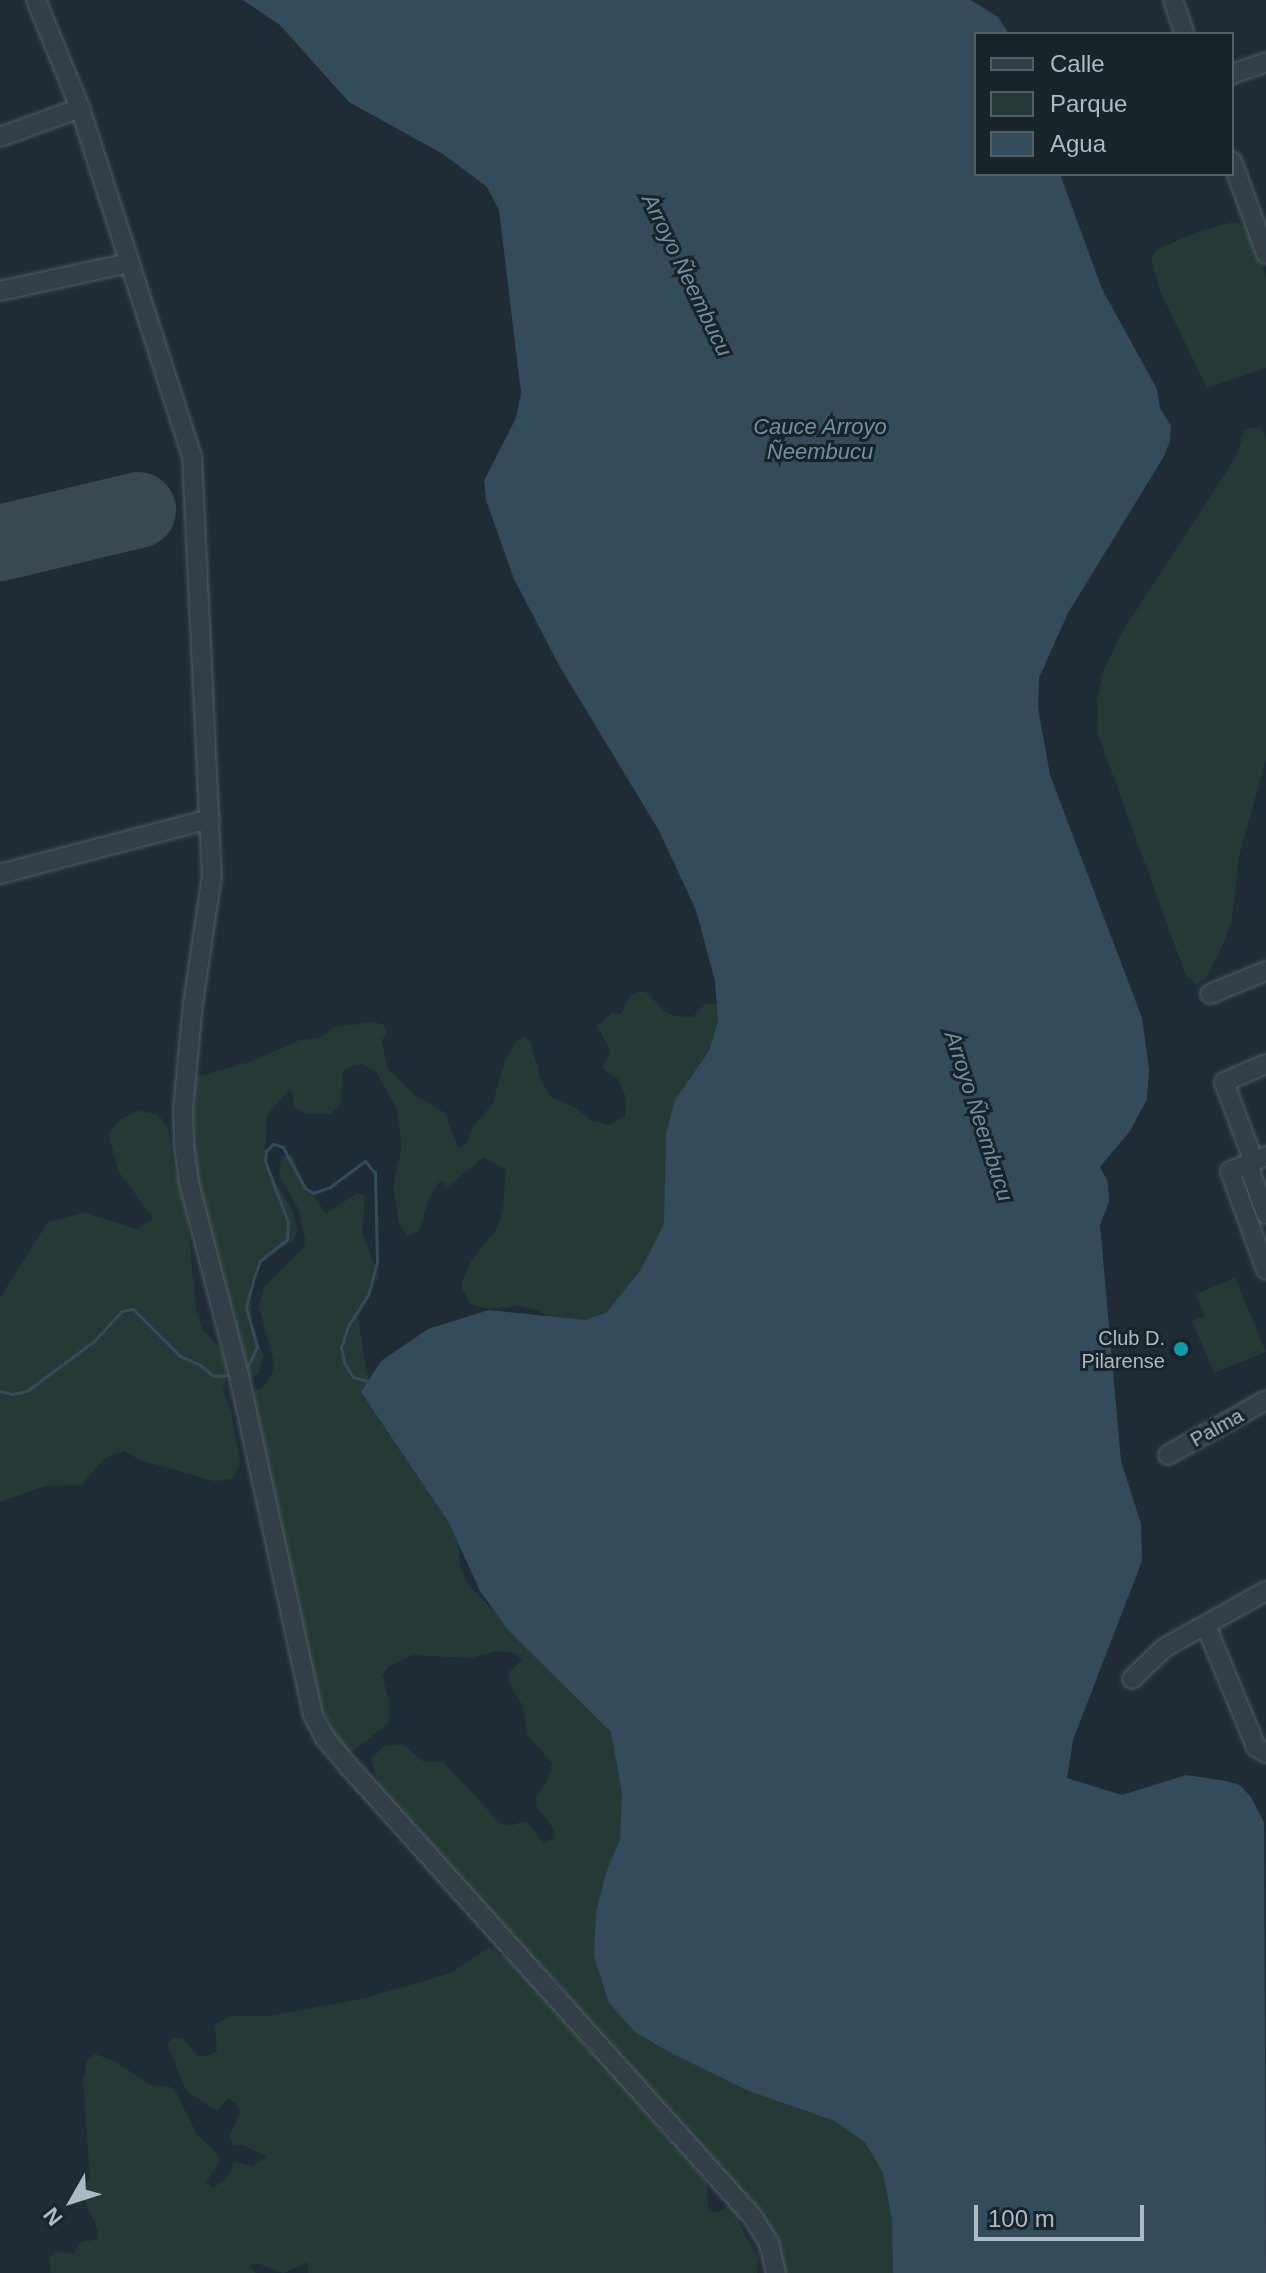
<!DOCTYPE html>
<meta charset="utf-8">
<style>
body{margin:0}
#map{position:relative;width:1266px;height:2273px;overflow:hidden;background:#202c35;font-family:Arial,sans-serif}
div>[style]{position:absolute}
.green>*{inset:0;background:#253a37}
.water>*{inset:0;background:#344b5c}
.stream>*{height:3px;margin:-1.5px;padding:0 1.5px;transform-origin:1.5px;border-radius:1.5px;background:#344b5c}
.runway>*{height:76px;margin:-38px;padding:0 38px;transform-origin:38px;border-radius:38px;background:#3a4851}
.roads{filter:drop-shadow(0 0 2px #515c64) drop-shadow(0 0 2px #515c64)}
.minor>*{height:18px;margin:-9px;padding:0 9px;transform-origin:9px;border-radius:9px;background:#333e46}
.dots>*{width:22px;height:22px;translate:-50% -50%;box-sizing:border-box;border:4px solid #19232a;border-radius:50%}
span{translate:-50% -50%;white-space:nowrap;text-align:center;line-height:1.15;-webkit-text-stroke:6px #19232a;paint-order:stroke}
.poi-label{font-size:20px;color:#adb9c3}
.right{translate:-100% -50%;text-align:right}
.street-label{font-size:20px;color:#adb9c3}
.water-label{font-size:22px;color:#6f8fa6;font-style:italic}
.legend{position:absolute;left:974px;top:32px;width:260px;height:144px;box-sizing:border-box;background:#19232a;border:2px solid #545f67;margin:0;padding:10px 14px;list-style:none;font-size:24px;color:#adb9c3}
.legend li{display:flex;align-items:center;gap:16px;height:40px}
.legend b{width:40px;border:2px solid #545f67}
.north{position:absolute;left:32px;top:2161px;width:80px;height:80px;-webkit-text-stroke:6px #19232a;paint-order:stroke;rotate:231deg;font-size:22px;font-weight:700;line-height:32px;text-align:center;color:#adb9c3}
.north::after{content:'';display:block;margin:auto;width:28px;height:36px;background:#adb9c3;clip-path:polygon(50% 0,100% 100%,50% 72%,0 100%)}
.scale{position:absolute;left:974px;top:2205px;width:170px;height:36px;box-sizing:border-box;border:4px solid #adb9c3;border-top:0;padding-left:10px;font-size:24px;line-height:28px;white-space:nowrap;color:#adb9c3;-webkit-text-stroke:6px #19232a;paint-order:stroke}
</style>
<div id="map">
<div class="green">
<i style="clip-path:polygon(1235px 222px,1251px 231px,1266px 277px,1266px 368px,1207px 388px,1161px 293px,1151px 259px,1156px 250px,1199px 231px)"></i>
<i style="clip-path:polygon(1262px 427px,1266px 438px,1266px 759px,1239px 856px,1232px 919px,1222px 947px,1206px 978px,1197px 985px,1186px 976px,1098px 734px,1097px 699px,1103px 672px,1121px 634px,1238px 454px,1244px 429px)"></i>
<i style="clip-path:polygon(636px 992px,646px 992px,665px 1012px,674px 1016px,693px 1017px,706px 1003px,724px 1005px,681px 1218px,607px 1322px,551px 1318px,537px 1310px,518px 1306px,490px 1309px,471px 1305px,462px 1288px,463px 1279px,471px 1261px,497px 1229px,503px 1211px,506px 1170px,483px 1157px,444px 1190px,445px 1181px,440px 1181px,429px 1197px,420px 1230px,408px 1236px,399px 1223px,393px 1186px,402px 1147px,397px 1109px,376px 1072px,363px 1064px,354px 1065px,343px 1071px,340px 1105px,330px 1114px,306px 1114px,294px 1106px,292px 1092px,288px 1091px,266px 1116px,265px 1164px,294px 1214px,297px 1233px,293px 1241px,262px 1261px,250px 1282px,252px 1320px,263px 1357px,259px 1373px,246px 1382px,185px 1155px,192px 1078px,247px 1063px,300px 1040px,319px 1038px,335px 1027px,374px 1022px,383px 1025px,387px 1033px,382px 1040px,387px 1068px,413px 1094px,445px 1113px,458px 1148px,466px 1145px,473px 1126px,492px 1105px,506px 1058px,517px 1041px,525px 1036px,531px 1043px,541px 1081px,551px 1097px,576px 1108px,590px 1120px,609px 1125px,625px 1116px,626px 1097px,618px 1079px,602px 1068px,611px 1051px,597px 1026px,612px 1013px,621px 1014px,629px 997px)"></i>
<i style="clip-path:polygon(138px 1111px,157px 1114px,168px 1127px,173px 1164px,185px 1199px,196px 1310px,202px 1328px,225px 1355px,227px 1373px,223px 1390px,230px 1407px,240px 1462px,233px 1479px,214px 1481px,140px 1460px,124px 1451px,106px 1457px,81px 1485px,45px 1486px,0 1502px,0 1298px,48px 1222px,84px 1213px,137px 1229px,153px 1218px,119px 1172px,108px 1134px,121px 1119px)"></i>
<i style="clip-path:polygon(292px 1155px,303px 1181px,326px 1214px,357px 1193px,365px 1196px,362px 1233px,379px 1276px,358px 1318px,367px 1374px,375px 1391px,401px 1426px,458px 1538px,460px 1566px,467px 1584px,605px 1722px,617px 1748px,698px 2063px,732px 2082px,877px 2118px,905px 2273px,779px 2273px,773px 2242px,553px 1978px,529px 1960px,483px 1908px,473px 1889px,455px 1875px,379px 1786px,371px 1759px,384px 1746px,402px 1744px,424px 1762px,443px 1762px,500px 1823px,509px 1826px,526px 1821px,544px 1843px,553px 1839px,554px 1829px,537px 1807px,536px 1797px,547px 1782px,552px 1763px,528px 1736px,523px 1706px,508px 1682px,509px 1672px,522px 1660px,516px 1653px,497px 1651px,470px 1658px,413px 1655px,388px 1667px,382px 1675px,389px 1701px,389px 1721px,384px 1727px,347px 1755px,331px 1732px,331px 1722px,319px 1707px,244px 1390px,262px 1389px,273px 1372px,274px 1362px,259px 1307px,264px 1287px,304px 1247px,305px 1238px,298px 1208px,279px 1175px,282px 1156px)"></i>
<i style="clip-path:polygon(1235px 1278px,1266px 1352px,1214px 1373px,1192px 1321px,1205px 1316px,1196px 1294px)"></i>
<i style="clip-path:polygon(489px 1947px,513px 1962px,575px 2030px,584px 2046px,621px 2078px,664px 2135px,681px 2147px,707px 2184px,708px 2211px,717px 2213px,732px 2203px,738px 2209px,741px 2227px,758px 2258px,757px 2273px,308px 2273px,308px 2262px,283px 2273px,257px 2263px,249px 2266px,256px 2273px,51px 2273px,49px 2259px,56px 2251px,74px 2254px,79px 2243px,98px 2239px,98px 2230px,82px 2195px,90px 2177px,83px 2080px,87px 2061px,95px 2054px,112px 2060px,151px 2085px,170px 2087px,177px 2094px,197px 2135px,217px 2153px,220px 2162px,206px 2182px,213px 2188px,227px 2178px,234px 2161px,252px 2166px,267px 2157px,243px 2145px,234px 2146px,229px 2137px,240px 2112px,236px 2103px,228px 2098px,217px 2111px,186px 2090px,167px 2044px,173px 2038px,182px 2038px,199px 2057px,209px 2055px,217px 2051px,215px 2024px,232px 2016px,269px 2016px,362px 1999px,451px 1973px)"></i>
</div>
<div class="water">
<i style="clip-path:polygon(243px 0,971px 0,998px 17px,1009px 34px,976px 34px,976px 174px,1060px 174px,1102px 289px,1157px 389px,1160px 408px,1171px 426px,1170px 441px,1163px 458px,1068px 613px,1039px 678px,1038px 708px,1050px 775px,1142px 1018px,1149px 1069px,1147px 1099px,1130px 1131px,1100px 1167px,1108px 1182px,1109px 1202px,1100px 1225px,1121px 1461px,1141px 1524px,1142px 1561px,1073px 1740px,1067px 1778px,1122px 1795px,1186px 1775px,1226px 1781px,1240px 1785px,1251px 1797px,1264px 1822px,1266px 2273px,893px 2273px,892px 2219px,883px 2173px,865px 2142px,835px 2121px,749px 2091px,673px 2054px,635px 2032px,609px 2003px,594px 1956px,596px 1912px,607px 1870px,620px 1840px,622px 1793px,611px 1732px,509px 1631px,480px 1591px,448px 1521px,361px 1392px,381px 1361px,428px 1329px,489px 1310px,585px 1320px,606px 1313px,640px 1271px,664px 1224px,666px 1134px,675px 1100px,709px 1051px,718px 1022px,715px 981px,696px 910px,658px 829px,560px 667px,514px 579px,486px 500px,484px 481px,516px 418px,521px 393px,499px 210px,487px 187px,443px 154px,349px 102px,280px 25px)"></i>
</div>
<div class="stream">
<i style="left:246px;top:1369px;width:25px;rotate:-63deg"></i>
<i style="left:257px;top:1347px;width:41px;rotate:-105.4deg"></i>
<i style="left:246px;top:1307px;width:28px;rotate:-75deg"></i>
<i style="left:253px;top:1280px;width:20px;rotate:-70deg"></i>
<i style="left:260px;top:1261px;width:35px;rotate:-39deg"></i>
<i style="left:287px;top:1239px;width:17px;rotate:-87deg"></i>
<i style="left:288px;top:1222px;width:65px;rotate:-110.7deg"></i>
<i style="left:265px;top:1161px;width:10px;rotate:-84deg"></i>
<i style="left:266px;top:1151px;width:10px;rotate:-45deg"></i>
<i style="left:273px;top:1144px;width:10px;rotate:17deg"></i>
<i style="left:283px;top:1147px;width:47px;rotate:61.8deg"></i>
<i style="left:305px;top:1188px;width:9px;rotate:32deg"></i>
<i style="left:313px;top:1193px;width:18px;rotate:-19deg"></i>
<i style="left:330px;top:1187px;width:44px;rotate:-36.6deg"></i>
<i style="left:365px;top:1161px;width:16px;rotate:50deg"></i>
<i style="left:375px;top:1173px;width:89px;rotate:88.7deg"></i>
<i style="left:377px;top:1262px;width:34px;rotate:105deg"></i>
<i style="left:368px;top:1295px;width:37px;rotate:123deg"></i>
<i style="left:348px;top:1326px;width:22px;rotate:108deg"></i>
<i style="left:341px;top:1347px;width:16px;rotate:79deg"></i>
<i style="left:344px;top:1363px;width:17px;rotate:57deg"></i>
<i style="left:353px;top:1377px;width:20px;rotate:15deg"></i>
<i style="left:0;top:1391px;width:12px;rotate:14deg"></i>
<i style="left:12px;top:1394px;width:15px;rotate:-11deg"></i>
<i style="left:27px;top:1391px;width:84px;rotate:-36.7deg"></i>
<i style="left:94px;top:1341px;width:41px;rotate:-47deg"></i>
<i style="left:122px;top:1311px;width:11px;rotate:-10deg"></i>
<i style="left:133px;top:1309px;width:66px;rotate:45deg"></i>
<i style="left:180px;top:1356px;width:22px;rotate:24deg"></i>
<i style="left:200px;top:1365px;width:17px;rotate:40deg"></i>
<i style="left:213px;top:1376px;width:19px;rotate:-3deg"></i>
</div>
<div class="runway">
<i style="left:0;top:543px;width:142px;rotate:-13.4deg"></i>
</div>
<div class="roads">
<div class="minor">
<i style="left:36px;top:0;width:117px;rotate:67.8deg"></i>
<i style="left:80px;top:108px;width:366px;rotate:72.2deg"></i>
<i style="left:192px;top:456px;width:419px;rotate:87.3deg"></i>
<i style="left:212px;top:875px;width:130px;rotate:98.4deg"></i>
<i style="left:193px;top:1004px;width:106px;rotate:95.4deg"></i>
<i style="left:183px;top:1110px;width:36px;rotate:88deg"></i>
<i style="left:184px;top:1146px;width:37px;rotate:82deg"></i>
<i style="left:189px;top:1183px;width:194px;rotate:75.4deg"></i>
<i style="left:238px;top:1371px;width:352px;rotate:77.7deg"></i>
<i style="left:313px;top:1715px;width:26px;rotate:62deg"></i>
<i style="left:325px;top:1738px;width:30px;rotate:50deg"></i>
<i style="left:344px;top:1761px;width:611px;rotate:48.12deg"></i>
<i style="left:752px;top:2216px;width:32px;rotate:58deg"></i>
<i style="left:769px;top:2243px;width:31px;rotate:77deg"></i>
<i style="left:1173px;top:0;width:36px;rotate:71deg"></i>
<i style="left:1232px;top:74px;width:36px;rotate:-19deg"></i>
<i style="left:0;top:137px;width:85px;rotate:-19.9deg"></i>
<i style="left:1232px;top:161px;width:99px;rotate:69.9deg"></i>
<i style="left:0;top:291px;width:131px;rotate:-12.3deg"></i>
<i style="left:0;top:874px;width:217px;rotate:-14.7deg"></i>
<i style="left:1210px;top:994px;width:61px;rotate:-22.3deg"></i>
<i style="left:1266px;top:1156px;width:39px;rotate:157deg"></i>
<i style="left:1230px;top:1171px;width:105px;rotate:70deg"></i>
<i style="left:1254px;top:1162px;width:85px;rotate:-110.6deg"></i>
<i style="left:1224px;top:1082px;width:46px;rotate:-23.2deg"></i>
<i style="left:1248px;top:1165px;width:52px;rotate:69.8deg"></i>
<i style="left:1168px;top:1455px;width:112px;rotate:-29.3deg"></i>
<i style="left:1206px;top:1626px;width:131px;rotate:67.5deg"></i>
<i style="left:1256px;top:1747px;width:12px;rotate:31deg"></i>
<i style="left:1132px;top:1679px;width:45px;rotate:-44.1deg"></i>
<i style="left:1164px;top:1648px;width:117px;rotate:-29.2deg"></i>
</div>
</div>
<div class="dots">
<i style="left:1181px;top:1349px;background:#0f9aa8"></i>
</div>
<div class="poi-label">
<span class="right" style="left:1165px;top:1350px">Club D.<br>Pilarense</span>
</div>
<div class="street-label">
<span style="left:1217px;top:1428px;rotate:-29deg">Palma</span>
</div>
<div class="water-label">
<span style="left:687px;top:275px;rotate:64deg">Arroyo Ñeembucu</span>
<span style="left:820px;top:439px">Cauce Arroyo<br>Ñeembucu</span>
<span style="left:979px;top:1116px;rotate:72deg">Arroyo Ñeembucu</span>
</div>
<ul class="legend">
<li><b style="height:10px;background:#333e46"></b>Calle</li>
<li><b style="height:22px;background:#253a37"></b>Parque</li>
<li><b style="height:22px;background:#344b5c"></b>Agua</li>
</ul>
<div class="north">N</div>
<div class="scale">100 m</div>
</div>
